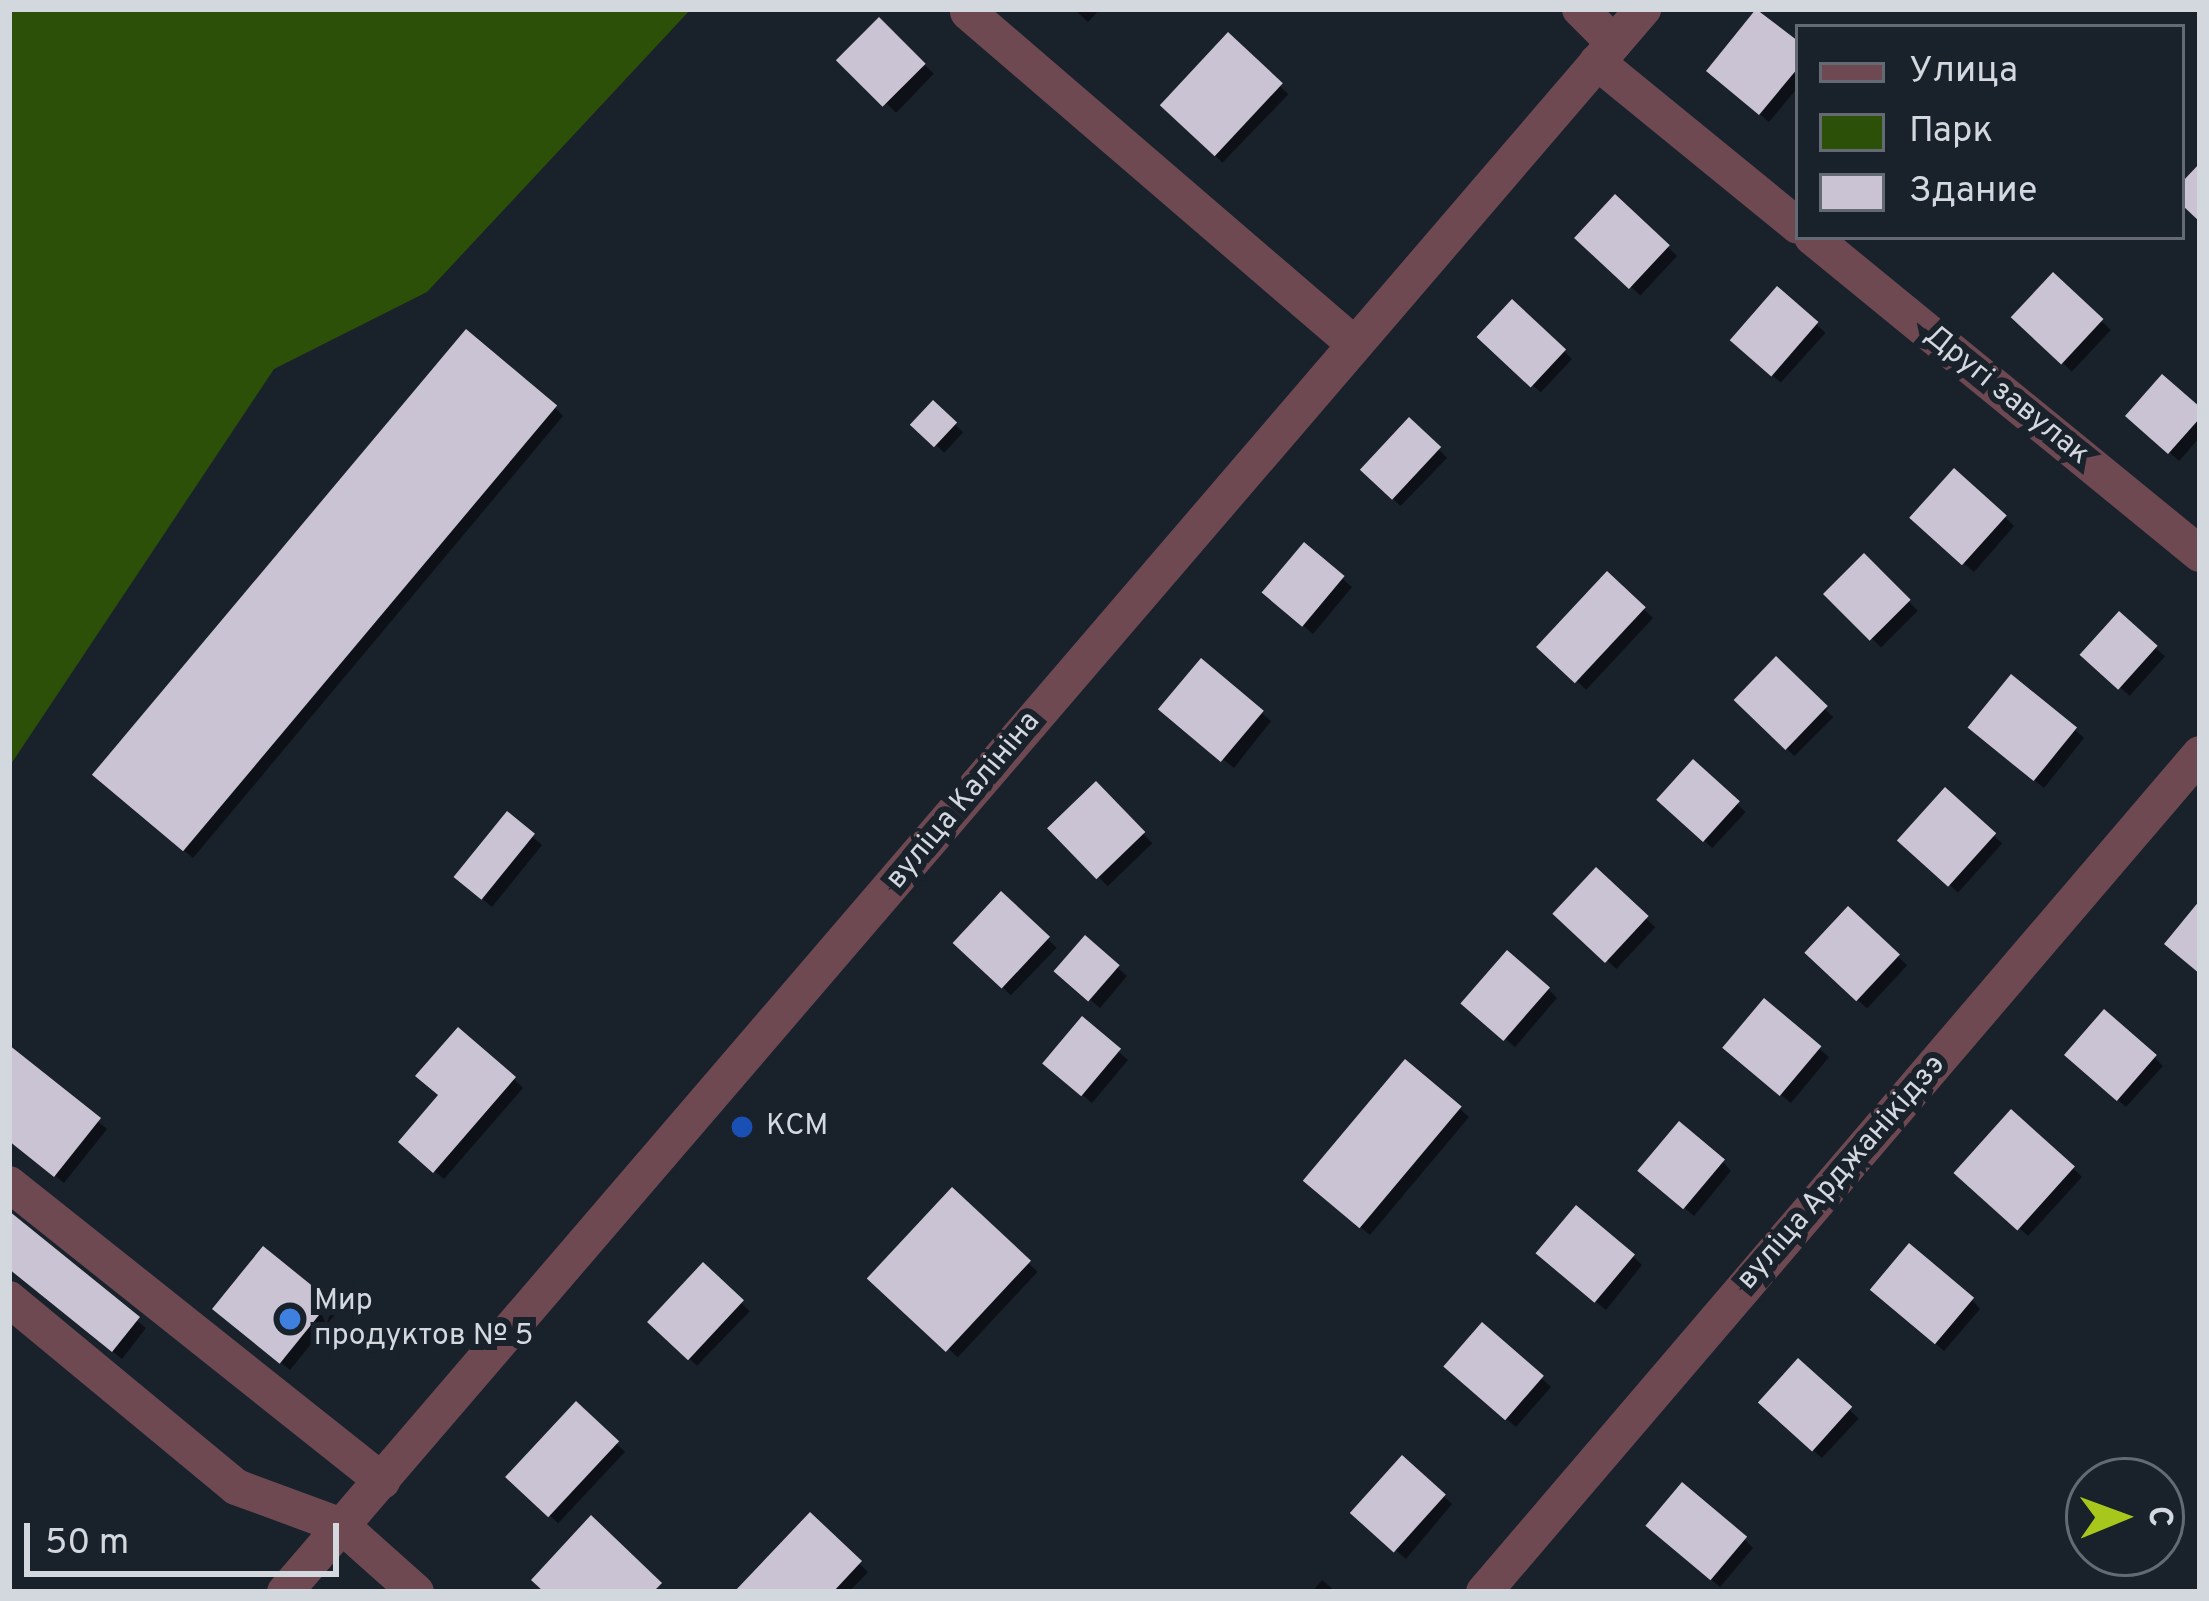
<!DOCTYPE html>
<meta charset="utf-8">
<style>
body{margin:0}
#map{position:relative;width:2209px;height:1601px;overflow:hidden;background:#19212b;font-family:Overpass,sans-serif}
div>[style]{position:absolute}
.green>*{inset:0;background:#2c5007}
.shadow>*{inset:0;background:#0007;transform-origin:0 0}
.building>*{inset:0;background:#c9c3d3;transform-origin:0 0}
.minor>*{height:36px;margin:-18px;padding:0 18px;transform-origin:18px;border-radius:18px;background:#6e4951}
.dots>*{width:33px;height:33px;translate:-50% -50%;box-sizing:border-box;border:6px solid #19212b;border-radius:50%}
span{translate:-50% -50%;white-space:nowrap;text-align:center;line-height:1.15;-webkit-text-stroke:12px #19212b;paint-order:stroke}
.street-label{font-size:30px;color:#d3d8df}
.poi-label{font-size:30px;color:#d3d8df}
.left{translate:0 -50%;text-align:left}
.frame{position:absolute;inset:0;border:12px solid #d3d8df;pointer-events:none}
.legend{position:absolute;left:1795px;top:24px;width:390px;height:216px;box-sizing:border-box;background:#19212b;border:3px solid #636a73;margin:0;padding:15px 21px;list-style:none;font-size:36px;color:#d3d8df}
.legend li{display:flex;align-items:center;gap:24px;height:60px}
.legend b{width:60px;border:3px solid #636a73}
.north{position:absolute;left:2065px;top:1457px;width:120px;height:120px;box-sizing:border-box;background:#19212b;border:3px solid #636a73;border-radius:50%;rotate:89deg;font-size:33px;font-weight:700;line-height:48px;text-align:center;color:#d3d8df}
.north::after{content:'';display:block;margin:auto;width:42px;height:54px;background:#a8c71c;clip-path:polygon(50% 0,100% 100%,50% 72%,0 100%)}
.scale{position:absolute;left:24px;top:1523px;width:315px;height:54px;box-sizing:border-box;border:6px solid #d3d8df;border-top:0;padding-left:15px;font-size:36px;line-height:42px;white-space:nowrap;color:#d3d8df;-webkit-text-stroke:9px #19212b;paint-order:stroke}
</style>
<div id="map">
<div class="green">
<i style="clip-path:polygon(9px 9px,691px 9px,427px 292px,274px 369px,9px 767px)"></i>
</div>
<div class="shadow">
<i style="clip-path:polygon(1074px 9px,1100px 9px,1088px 22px)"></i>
<i style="left:879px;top:21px;width:76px;height:54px;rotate:44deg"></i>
<i style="left:1228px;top:36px;width:84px;height:95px;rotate:44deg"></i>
<i style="clip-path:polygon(1798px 45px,1798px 87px,1769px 122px,1719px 80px)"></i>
<i style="left:1615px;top:198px;width:85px;height:54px;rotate:43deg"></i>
<i style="left:2053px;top:276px;width:79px;height:57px;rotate:43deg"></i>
<i style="left:1778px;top:290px;width:64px;height:67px;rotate:42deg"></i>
<i style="left:1512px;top:303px;width:82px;height:46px;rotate:43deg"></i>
<i style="left:934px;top:405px;width:40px;height:28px;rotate:43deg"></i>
<i style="clip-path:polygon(555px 408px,563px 416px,193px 858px,105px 784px)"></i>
<i style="clip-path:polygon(2200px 411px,2200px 437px,2179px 461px,2129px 416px)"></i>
<i style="left:1409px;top:421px;width:53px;height:67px;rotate:44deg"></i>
<i style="clip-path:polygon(2005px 517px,2014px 526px,1974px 572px,1922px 527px)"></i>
<i style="left:1864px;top:557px;width:76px;height:52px;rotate:45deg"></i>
<i style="left:1607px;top:575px;width:63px;height:98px;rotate:43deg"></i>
<i style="clip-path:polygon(1343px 579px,1352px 587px,1313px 634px,1274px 601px)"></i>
<i style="left:2119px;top:615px;width:62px;height:53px;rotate:42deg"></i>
<i style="left:1776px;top:660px;width:81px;height:55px;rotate:45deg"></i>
<i style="clip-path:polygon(1201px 662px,1271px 721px,1234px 768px,1172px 718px)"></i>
<i style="clip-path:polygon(2075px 730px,2084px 738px,2044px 788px,1981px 736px)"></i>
<i style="left:1693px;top:763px;width:72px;height:49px;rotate:43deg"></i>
<i style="left:1096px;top:785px;width:81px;height:62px;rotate:46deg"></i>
<i style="left:1945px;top:792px;width:77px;height:66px;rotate:42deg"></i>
<i style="clip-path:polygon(507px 815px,542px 845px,492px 907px,466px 885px)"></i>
<i style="left:1596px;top:872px;width:81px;height:57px;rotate:43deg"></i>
<i style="left:1002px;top:895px;width:76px;height:66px;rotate:44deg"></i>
<i style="left:1848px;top:910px;width:81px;height:59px;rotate:43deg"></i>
<i style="clip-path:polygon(1085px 939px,1127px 976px,1100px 1008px,1067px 980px)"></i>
<i style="clip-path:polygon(1548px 989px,1557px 998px,1515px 1047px,1474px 1012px)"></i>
<i style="clip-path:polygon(1764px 1002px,1829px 1057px,1791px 1103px,1736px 1057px)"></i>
<i style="clip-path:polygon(1082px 1020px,1128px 1060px,1092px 1103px,1055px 1071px)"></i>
<i style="clip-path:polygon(9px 1049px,107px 1129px,64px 1183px,9px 1139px)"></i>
<i style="clip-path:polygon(2067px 1054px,2154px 1057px,2163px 1066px,2126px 1107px)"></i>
<i style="clip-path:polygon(514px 1079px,523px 1088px,444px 1179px,411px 1151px)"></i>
<i style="clip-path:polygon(1460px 1109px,1469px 1117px,1370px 1235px,1316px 1190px)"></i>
<i style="clip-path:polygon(1723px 1162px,1731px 1171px,1694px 1216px,1650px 1178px)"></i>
<i style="clip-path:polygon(2073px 1168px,2082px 1177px,2028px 1236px,1958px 1172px)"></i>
<i style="left:952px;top:1192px;width:117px;height:117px;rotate:43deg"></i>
<i style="clip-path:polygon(9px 1215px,146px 1328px,122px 1359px,9px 1267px)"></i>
<i style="clip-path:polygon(1633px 1256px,1642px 1265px,1606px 1310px,1548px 1262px)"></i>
<i style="left:703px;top:1266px;width:65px;height:76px;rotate:44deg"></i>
<i style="clip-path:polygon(1882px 1297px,1972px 1300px,1980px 1309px,1944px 1351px)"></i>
<i style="clip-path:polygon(329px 1303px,337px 1312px,290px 1370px,225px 1317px)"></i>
<i style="clip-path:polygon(1483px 1326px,1551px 1387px,1516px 1427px,1456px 1375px)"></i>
<i style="left:1798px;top:1362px;width:83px;height:54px;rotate:43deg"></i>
<i style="left:576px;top:1406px;width:67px;height:98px;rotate:43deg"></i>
<i style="clip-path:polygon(1402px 1459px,1452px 1504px,1406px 1559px,1363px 1522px)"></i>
<i style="clip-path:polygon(810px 1516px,868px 1572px,849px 1592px,738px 1592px)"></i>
<i style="clip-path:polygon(1658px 1534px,1745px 1540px,1753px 1548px,1720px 1587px)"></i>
<i style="clip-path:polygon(1322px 1580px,1336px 1592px,1312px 1592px)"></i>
</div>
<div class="building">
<i style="clip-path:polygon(1756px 9px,1798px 41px,1798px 68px,1759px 115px,1706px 71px)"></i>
<i style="left:879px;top:17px;width:66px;height:61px;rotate:45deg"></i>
<i style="left:1228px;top:32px;width:75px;height:100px;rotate:43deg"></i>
<i style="clip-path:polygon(2200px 163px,2200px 222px,2182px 205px,2182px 182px)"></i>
<i style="left:1615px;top:194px;width:75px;height:60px;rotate:43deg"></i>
<i style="left:2053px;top:272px;width:69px;height:62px;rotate:43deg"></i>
<i style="left:1777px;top:286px;width:55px;height:72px;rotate:41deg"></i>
<i style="left:1512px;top:299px;width:74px;height:52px;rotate:43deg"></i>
<i style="left:466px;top:329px;width:119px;height:582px;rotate:40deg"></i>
<i style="clip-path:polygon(2162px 374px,2200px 407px,2200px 418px,2168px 454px,2125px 416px)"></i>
<i style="left:933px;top:400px;width:33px;height:34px;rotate:43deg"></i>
<i style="left:1409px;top:417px;width:44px;height:72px;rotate:43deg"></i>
<i style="left:1954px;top:468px;width:71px;height:67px;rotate:42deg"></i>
<i style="left:1304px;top:542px;width:53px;height:66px;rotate:40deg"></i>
<i style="left:1864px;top:553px;width:66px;height:58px;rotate:45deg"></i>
<i style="left:1607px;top:571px;width:53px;height:104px;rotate:43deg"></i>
<i style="left:2119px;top:611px;width:52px;height:59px;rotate:42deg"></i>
<i style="left:1776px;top:656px;width:72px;height:61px;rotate:44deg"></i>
<i style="left:1201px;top:658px;width:82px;height:67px;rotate:40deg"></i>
<i style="left:2011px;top:674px;width:85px;height:69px;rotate:39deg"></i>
<i style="left:1693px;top:759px;width:63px;height:55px;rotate:42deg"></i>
<i style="left:1096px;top:781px;width:71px;height:68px;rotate:46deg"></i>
<i style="left:1945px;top:787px;width:69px;height:72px;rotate:42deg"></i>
<i style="left:507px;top:811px;width:36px;height:85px;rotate:39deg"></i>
<i style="left:1596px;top:867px;width:72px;height:64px;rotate:43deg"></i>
<i style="left:1001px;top:891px;width:67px;height:71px;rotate:43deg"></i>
<i style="clip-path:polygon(2200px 900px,2200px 974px,2164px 944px)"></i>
<i style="left:1848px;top:906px;width:71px;height:64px;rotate:43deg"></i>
<i style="left:1085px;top:935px;width:46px;height:48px;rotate:41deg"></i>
<i style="left:1507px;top:950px;width:57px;height:71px;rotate:41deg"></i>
<i style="left:1764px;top:998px;width:75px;height:65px;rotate:40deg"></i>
<i style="left:2104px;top:1009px;width:70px;height:61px;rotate:41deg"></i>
<i style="left:1082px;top:1016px;width:51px;height:62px;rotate:40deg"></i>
<i style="clip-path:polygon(458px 1027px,516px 1077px,433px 1173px,398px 1142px,438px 1095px,415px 1076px)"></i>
<i style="clip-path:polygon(9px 1045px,101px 1118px,54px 1177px,9px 1141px)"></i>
<i style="left:1405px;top:1059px;width:74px;height:159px;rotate:40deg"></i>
<i style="left:2011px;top:1109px;width:86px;height:86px;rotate:42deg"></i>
<i style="left:1679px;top:1121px;width:60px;height:65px;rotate:40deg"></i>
<i style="left:952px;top:1187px;width:108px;height:125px;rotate:43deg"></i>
<i style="left:1576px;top:1205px;width:77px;height:63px;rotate:40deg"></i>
<i style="clip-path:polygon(9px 1211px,140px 1317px,112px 1352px,9px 1269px)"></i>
<i style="left:1909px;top:1243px;width:85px;height:61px;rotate:40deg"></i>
<i style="left:263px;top:1246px;width:87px;height:81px;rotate:39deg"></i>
<i style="left:703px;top:1262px;width:56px;height:82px;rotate:43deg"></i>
<i style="left:1482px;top:1322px;width:82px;height:59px;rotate:41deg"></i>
<i style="left:1798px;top:1358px;width:73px;height:60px;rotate:42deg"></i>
<i style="left:576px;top:1401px;width:59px;height:104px;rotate:43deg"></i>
<i style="left:1402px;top:1455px;width:59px;height:78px;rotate:42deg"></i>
<i style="left:1682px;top:1482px;width:85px;height:57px;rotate:40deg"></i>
<i style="clip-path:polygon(810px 1512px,862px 1561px,833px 1592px,734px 1592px)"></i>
<i style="clip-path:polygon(591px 1515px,662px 1583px,653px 1592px,544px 1592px,531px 1580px)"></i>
</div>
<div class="minor">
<i style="left:1580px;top:9px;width:48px;rotate:45deg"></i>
<i style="left:968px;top:12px;width:508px;rotate:40.69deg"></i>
<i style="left:1597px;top:62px;width:259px;rotate:39.2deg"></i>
<i style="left:1812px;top:237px;width:501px;rotate:39.25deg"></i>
<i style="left:9px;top:1184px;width:477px;rotate:38.5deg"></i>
<i style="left:9px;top:1299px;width:295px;rotate:39.6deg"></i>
<i style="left:236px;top:1487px;width:113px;rotate:20.2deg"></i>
<i style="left:342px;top:1526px;width:99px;rotate:41.7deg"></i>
<i style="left:285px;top:1592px;width:2086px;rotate:-49.37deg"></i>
<i style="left:1484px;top:1592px;width:1102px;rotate:-49.49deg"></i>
</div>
<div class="dots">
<i style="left:742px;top:1127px;background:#1a4fb4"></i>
<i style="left:290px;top:1319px;background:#3f7fe0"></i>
</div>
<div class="street-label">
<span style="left:2006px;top:396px;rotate:39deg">Другі завулак</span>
<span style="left:964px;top:801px;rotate:-50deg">вуліца Калініна</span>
<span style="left:1842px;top:1173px;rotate:-49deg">вуліца Арджанікідзэ</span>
</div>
<div class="poi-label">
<span class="left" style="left:766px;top:1127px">КСМ</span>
<span class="left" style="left:314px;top:1319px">Мир<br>продуктов № 5</span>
</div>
<div class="frame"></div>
<ul class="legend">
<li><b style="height:15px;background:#6e4951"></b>Улица</li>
<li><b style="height:33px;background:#2c5007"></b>Парк</li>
<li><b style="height:33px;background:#c9c3d3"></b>Здание</li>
</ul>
<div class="north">С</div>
<div class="scale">50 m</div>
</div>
